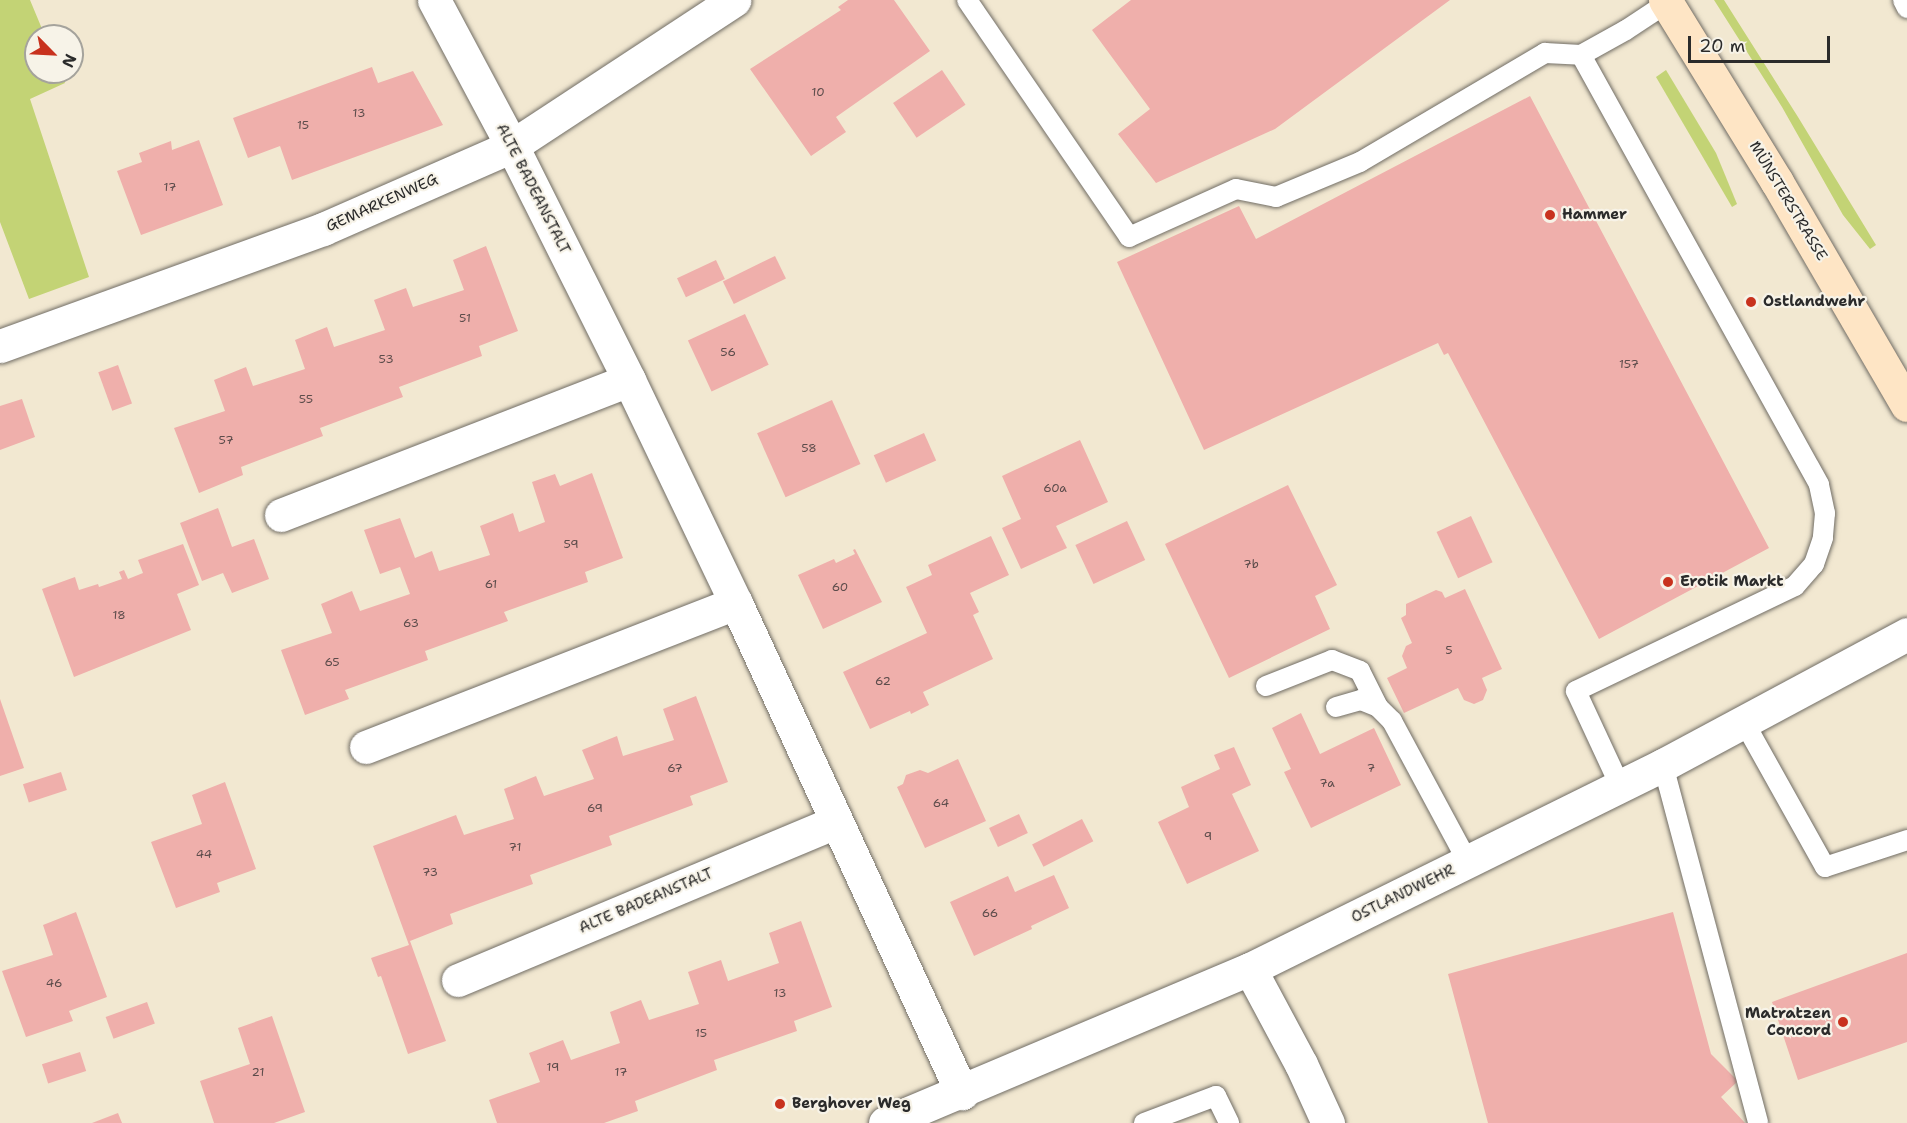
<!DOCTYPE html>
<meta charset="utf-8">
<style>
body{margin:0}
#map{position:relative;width:1907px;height:1123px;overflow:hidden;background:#f2e8d1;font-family:"Shantell Sans",sans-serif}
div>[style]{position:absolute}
.green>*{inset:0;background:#c3d375}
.building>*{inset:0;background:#efafab;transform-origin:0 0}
.roads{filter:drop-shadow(0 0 2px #716d65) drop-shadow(0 0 2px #716d65)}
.service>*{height:20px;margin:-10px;padding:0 10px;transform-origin:10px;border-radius:10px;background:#fff}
.minor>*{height:33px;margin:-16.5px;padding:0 16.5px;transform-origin:16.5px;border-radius:16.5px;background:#fff}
.tertiary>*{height:33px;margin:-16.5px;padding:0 16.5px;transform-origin:16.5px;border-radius:16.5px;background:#fff}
.secondary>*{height:33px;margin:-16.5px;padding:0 16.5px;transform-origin:16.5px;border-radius:16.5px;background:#fee5c5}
.dots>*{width:16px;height:16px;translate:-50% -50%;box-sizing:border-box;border:3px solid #f7f3e8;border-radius:50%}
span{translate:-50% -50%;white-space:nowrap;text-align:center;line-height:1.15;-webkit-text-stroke:4.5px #f7f3e8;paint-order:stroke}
.number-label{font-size:12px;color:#5c4c4b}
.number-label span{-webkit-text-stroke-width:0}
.street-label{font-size:15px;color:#2b2b2b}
.poi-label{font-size:15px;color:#2b2b2b;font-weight:700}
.left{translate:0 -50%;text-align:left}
.right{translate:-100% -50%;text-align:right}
.north{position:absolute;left:24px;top:24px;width:60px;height:60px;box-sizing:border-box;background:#f7f3e8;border:2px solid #a5a39c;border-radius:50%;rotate:114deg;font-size:16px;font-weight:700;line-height:24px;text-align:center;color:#2b2b2b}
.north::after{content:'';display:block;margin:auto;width:21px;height:27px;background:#c8321e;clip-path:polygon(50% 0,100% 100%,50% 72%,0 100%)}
.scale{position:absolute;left:1688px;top:36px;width:142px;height:27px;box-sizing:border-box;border:3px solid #2b2b2b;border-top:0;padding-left:8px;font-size:18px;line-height:21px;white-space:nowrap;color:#2b2b2b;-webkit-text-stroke:4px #f7f3e8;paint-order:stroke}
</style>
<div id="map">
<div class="green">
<i style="clip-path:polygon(0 0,30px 0,45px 36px,36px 36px,36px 72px,61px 72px,65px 83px,30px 99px,89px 277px,29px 299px,0 222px)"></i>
<i style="clip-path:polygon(1714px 0,1724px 0,1798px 117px,1876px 245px,1870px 249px,1843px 215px,1782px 107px)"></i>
<i style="clip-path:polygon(1666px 70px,1716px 153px,1737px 204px,1732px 207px,1656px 77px)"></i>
</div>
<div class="building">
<i style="clip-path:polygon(848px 0,894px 0,930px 51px,836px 117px,846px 132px,811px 156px,750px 69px,841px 10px,838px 7px)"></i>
<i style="clip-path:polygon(1131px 0,1450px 0,1275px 129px,1156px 183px,1118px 134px,1150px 109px,1092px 30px)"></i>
<i style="clip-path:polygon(372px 67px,378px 83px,413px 71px,443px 125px,292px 180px,280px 146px,248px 158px,233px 118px)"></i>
<i style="left:942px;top:70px;width:42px;height:59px;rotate:56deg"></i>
<i style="clip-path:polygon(1530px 96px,1769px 548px,1599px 639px,1448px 353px,1444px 355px,1438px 343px,1204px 450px,1117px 262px,1239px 206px,1256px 239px)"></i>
<i style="clip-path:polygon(199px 140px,223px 205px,141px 235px,117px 171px,142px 162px,139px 153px,171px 141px,172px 150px)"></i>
<i style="clip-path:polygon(486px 246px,518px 331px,479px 346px,482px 356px,399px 387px,403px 397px,320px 428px,323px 436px,241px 467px,243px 475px,199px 493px,174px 428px,225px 411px,214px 380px,246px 367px,253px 386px,305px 369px,295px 340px,327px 327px,334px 347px,385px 330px,374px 300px,406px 288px,413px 307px,464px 290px,453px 260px)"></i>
<i style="left:775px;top:256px;width:25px;height:58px;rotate:64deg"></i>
<i style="left:716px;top:260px;width:21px;height:43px;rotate:65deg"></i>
<i style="left:745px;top:314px;width:56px;height:63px;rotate:65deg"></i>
<i style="left:118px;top:365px;width:41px;height:21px;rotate:70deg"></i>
<i style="clip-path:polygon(22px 399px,35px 437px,0 450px,0 406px)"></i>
<i style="left:832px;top:400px;width:70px;height:82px;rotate:66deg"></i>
<i style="left:924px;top:433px;width:30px;height:55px;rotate:66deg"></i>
<i style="clip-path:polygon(1080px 440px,1108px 502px,1056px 526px,1067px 548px,1021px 569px,1002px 528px,1021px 519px,1002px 476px)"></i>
<i style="clip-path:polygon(592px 473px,623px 558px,585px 572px,588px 582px,504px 612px,508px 621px,425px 651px,428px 660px,345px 690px,349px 699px,305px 715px,281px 650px,332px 633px,321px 604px,352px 591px,360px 611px,410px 594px,400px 567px,380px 574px,364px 530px,400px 518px,415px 558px,432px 551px,439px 571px,490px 555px,480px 526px,513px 513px,519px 532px,545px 522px,532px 482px,555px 474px,560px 486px)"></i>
<i style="clip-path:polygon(1288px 485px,1337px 585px,1315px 596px,1330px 629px,1229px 678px,1165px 544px)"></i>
<i style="clip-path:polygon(218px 508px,232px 547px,254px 539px,269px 579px,232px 593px,223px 573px,202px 581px,180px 523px)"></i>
<i style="left:1471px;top:516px;width:51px;height:38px;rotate:65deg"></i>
<i style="left:1127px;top:521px;width:43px;height:57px;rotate:65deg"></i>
<i style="clip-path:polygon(991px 536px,1009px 575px,970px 593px,979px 612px,973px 615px,993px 659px,923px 692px,929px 705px,911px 714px,910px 711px,870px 729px,843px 672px,927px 633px,906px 587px,932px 575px,928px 565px)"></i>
<i style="clip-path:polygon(183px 544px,199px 585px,177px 594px,191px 630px,74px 677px,42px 589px,75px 577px,79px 590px,98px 584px,99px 587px,122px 579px,119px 572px,124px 570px,128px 579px,143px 573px,138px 560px)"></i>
<i style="clip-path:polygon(855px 549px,882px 602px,823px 629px,798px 575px,834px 559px,836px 563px,855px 554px,853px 550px)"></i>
<i style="clip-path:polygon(1465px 589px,1502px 669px,1482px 678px,1487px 690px,1483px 700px,1474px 704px,1464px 700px,1458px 688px,1404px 713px,1387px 678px,1407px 668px,1402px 656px,1406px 646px,1412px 643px,1401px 618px,1406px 615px,1406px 604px,1436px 590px,1442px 592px,1445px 598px)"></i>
<i style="clip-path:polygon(696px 696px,728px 782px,690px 796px,693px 805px,609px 836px,612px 845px,530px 875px,533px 884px,450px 914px,453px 924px,410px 941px,446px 1041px,408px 1054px,381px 976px,378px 977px,371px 958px,409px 945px,373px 846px,456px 815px,464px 835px,514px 819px,504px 789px,536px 776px,544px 796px,594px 779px,582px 750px,617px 736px,623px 756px,674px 740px,663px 709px)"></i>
<i style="clip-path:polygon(0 699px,24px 768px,0 776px)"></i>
<i style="clip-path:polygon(1301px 713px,1320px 754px,1374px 728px,1401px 785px,1311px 828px,1284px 772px,1291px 769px,1272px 728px)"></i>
<i style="clip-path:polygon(1234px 747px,1251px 785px,1232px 794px,1259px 851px,1187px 884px,1158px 822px,1189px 807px,1181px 787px,1220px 769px,1214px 755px)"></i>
<i style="clip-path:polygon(958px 759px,986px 821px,925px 848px,897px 787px,903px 784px,906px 775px,920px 770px,928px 773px)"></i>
<i style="left:61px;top:772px;width:19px;height:40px;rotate:72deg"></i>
<i style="clip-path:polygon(225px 782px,256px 869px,217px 883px,220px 892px,176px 908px,151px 842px,202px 824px,192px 795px)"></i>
<i style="left:1019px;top:814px;width:21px;height:33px;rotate:65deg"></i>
<i style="left:1082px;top:819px;width:25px;height:56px;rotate:63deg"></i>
<i style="clip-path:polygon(1054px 875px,1069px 908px,1031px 926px,1032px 929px,974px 956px,950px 902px,1008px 876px,1015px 892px)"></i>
<i style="clip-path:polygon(76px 912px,107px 997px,69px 1011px,73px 1021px,26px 1037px,2px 971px,53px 955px,43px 925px)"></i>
<i style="clip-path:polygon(1673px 912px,1711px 1054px,1738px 1081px,1721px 1097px,1745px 1123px,1488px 1123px,1448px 974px)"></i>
<i style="clip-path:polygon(801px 921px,832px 1007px,794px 1021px,797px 1031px,714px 1060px,717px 1070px,635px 1101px,638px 1111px,604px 1123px,497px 1123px,489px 1100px,540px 1082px,529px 1053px,563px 1040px,571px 1060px,620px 1043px,610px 1012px,641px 1000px,649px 1020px,699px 1004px,688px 972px,721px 960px,728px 981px,779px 963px,769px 933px)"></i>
<i style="clip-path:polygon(1907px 953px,1907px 1042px,1798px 1080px,1772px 1002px)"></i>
<i style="left:147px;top:1002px;width:23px;height:44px;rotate:70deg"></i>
<i style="clip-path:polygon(272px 1016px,305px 1112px,274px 1123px,214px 1123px,200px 1081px,250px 1064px,238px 1028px)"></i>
<i style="left:80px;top:1052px;width:20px;height:40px;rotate:72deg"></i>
<i style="clip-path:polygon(118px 1113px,122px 1123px,92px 1123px)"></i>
</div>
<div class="roads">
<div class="service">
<i style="left:967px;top:0;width:287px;rotate:55.6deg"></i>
<i style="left:1129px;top:237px;width:117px;rotate:-24.2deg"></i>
<i style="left:1236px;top:189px;width:41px;rotate:11.3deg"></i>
<i style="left:1276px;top:197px;width:91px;rotate:-22.6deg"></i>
<i style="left:1360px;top:162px;width:215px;rotate:-30.5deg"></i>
<i style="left:1545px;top:53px;width:36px;rotate:3deg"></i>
<i style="left:1581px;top:55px;width:51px;rotate:-29.1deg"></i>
<i style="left:1626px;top:30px;width:49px;rotate:-33.4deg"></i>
<i style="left:1903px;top:0;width:9px;rotate:63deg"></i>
<i style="left:1581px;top:55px;width:491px;rotate:61deg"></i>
<i style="left:1819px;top:485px;width:29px;rotate:78deg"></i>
<i style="left:1825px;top:513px;width:25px;rotate:95deg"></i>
<i style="left:1823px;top:538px;width:28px;rotate:109deg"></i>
<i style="left:1814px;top:564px;width:29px;rotate:131deg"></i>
<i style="left:1795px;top:586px;width:243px;rotate:154.4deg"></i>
<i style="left:1576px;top:691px;width:105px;rotate:65.1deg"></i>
<i style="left:1266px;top:686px;width:71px;rotate:-21.5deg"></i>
<i style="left:1332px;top:660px;width:30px;rotate:21deg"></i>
<i style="left:1360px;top:671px;width:40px;rotate:63.4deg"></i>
<i style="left:1336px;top:707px;width:26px;rotate:-16deg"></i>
<i style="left:1361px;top:700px;width:18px;rotate:22deg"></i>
<i style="left:1378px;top:707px;width:20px;rotate:45deg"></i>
<i style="left:1392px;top:721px;width:160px;rotate:61.7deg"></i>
<i style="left:1744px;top:722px;width:166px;rotate:60.8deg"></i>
<i style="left:1825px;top:867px;width:86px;rotate:-18.2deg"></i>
<i style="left:1663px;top:765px;width:370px;rotate:75.1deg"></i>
<i style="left:1144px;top:1123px;width:77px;rotate:-20.6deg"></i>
<i style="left:1216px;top:1096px;width:30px;rotate:64deg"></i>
</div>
<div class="minor">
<i style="left:434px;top:0;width:166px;rotate:61.9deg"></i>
<i style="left:512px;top:146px;width:262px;rotate:63.4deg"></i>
<i style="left:629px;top:380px;width:247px;rotate:64.4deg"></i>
<i style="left:736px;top:603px;width:540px;rotate:65.24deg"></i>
<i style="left:0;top:346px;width:344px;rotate:-19.9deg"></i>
<i style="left:323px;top:229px;width:206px;rotate:-23.7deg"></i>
<i style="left:512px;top:146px;width:266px;rotate:-33.3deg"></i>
<i style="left:281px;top:515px;width:373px;rotate:-21.2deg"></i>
<i style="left:366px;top:747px;width:397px;rotate:-21.3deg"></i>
<i style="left:1250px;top:969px;width:108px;rotate:61.8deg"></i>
<i style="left:1301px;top:1064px;width:65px;rotate:65.4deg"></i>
<i style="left:458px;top:980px;width:409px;rotate:-22.7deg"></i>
</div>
<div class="tertiary">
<i style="left:885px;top:1123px;width:396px;rotate:-22.9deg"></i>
<i style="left:1250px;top:969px;width:461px;rotate:-26.3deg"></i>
<i style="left:1663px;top:765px;width:277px;rotate:-28.2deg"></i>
</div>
<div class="secondary">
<i style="left:1665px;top:0;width:214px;rotate:58.4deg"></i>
<i style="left:1777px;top:182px;width:258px;rotate:59.8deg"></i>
</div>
</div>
<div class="dots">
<i style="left:1550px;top:215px;background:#c8321e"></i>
<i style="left:1751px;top:302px;background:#c8321e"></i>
<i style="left:1668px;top:582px;background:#c8321e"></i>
<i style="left:1843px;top:1022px;background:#c8321e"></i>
<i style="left:780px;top:1104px;background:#c8321e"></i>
</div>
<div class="number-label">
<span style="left:818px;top:93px">10</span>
<span style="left:359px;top:114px">13</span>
<span style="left:303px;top:126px">15</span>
<span style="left:170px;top:188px">17</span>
<span style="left:465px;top:319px">51</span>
<span style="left:728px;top:353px">56</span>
<span style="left:386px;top:360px">53</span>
<span style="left:1629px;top:365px">157</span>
<span style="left:306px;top:400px">55</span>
<span style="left:226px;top:441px">57</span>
<span style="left:809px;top:449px">58</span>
<span style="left:1055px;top:489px">60a</span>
<span style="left:571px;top:545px">59</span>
<span style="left:1251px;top:565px">7b</span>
<span style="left:491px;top:585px">61</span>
<span style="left:840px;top:588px">60</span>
<span style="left:119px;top:616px">18</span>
<span style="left:411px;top:624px">63</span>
<span style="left:1449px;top:651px">5</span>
<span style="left:332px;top:663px">65</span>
<span style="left:883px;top:682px">62</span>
<span style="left:675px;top:769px">67</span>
<span style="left:1371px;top:769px">7</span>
<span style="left:1327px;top:784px">7a</span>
<span style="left:941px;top:804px">64</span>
<span style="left:595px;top:809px">69</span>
<span style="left:1208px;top:837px">9</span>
<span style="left:515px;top:848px">71</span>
<span style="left:204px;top:855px">44</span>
<span style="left:430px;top:873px">73</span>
<span style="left:990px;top:914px">66</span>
<span style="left:54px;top:984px">46</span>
<span style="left:780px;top:994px">13</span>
<span style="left:701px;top:1034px">15</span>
<span style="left:553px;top:1068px">19</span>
<span style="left:258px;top:1073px">21</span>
<span style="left:621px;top:1073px">17</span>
</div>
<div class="street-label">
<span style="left:533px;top:189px;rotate:63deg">ALTE BADEANSTALT</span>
<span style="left:1788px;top:201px;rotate:59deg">MÜNSTERSTRASSE</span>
<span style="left:382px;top:203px;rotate:-24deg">GEMARKENWEG</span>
<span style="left:1403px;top:894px;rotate:-26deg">OSTLANDWEHR</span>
<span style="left:646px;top:901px;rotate:-23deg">ALTE BADEANSTALT</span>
</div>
<div class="poi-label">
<span class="left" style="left:1562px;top:215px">Hammer</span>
<span class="left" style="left:1763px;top:302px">Ostlandwehr</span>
<span class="left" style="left:1680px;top:582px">Erotik Markt</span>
<span class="right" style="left:1831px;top:1022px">Matratzen<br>Concord</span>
<span class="left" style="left:792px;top:1104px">Berghover Weg</span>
</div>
<div class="north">N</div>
<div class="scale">20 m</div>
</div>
